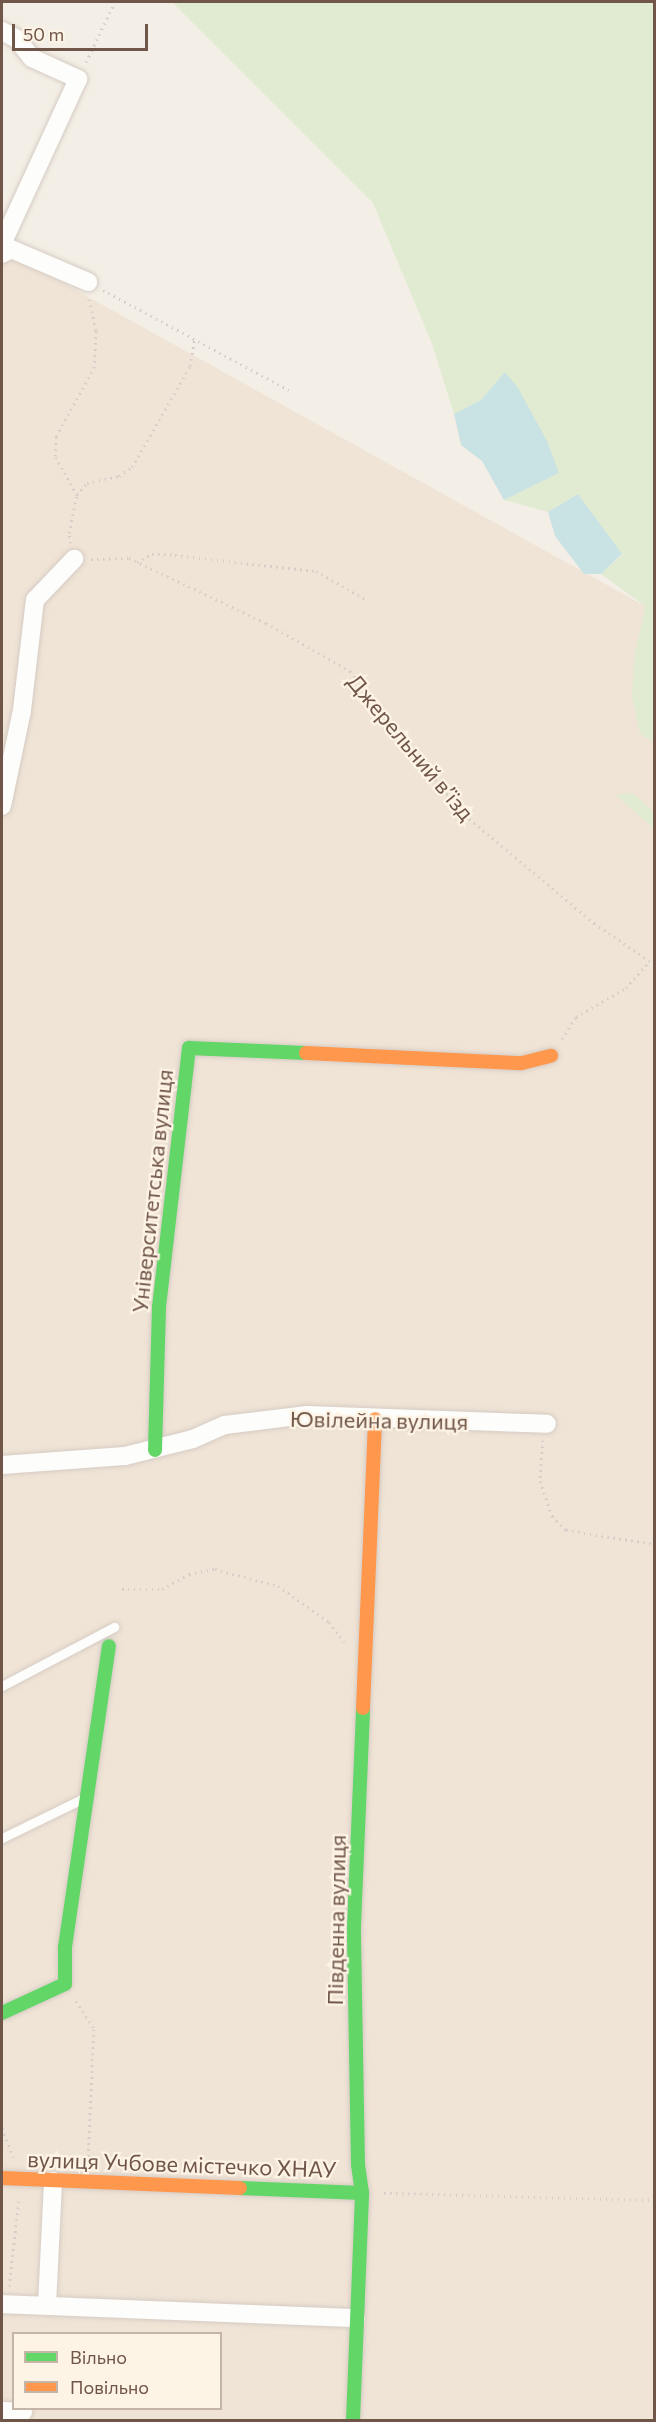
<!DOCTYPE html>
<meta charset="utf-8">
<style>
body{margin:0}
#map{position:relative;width:656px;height:2422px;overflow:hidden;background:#f4efe6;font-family:Commissioner,sans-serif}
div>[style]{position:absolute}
.residential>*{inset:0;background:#f0e4d6}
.green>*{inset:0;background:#e1ebd1}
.water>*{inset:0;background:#c9e2e3}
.path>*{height:3px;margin-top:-1.5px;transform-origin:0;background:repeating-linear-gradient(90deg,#d6cec9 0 1.5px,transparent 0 6px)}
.roads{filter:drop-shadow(0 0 2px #d6ccc4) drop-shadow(0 0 2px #d6ccc4)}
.lane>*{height:9px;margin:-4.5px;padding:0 4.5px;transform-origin:4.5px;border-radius:4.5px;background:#fdfdfb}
.street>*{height:18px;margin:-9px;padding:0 9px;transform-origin:9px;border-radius:9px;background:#fdfdfb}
.fast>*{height:14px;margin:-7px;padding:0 7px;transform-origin:7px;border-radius:7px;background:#63d668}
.slow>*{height:14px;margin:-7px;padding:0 7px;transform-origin:7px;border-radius:7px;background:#ff974d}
span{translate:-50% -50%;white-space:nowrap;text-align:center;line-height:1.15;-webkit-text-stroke:4.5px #fef4e6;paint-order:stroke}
.street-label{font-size:22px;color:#705649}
.frame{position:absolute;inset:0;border:3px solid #705649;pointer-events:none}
.legend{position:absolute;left:12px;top:2332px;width:210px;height:78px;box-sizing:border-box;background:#fef4e6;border:2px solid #c5b5a7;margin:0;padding:8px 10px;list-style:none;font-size:18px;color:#705649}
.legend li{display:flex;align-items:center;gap:12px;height:30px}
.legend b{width:30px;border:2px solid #c5b5a7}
.scale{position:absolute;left:12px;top:24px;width:136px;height:27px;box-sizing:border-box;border:3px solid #705649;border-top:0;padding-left:8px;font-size:18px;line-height:21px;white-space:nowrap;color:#705649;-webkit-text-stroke:4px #fef4e6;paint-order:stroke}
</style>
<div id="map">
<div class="residential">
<i style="clip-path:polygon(evenodd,2px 249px,654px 611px,654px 2420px,2px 2420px,2px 249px,14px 2334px,220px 2334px,220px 2408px,14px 2408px,14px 2334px)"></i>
</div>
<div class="green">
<i style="clip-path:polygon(172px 2px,654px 2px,654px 742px,640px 734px,632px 696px,634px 659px,645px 606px,601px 574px,622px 555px,578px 494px,548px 512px,504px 500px,559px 473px,505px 373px,481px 400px,454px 414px,432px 344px,373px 203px)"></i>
<i style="clip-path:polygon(632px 793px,654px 812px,654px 829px,616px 795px)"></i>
</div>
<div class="water">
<i style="clip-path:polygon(505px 372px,518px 388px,547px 441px,559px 473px,504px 500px,482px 461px,461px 445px,454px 414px,481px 400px)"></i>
<i style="clip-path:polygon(578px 494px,622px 554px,601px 574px,584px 574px,555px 536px,548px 512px)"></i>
</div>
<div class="path">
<i style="left:86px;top:62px;width:67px;rotate:-64.2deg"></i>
<i style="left:103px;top:290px;width:211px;rotate:28.3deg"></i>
<i style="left:77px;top:495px;width:16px;rotate:-50deg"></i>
<i style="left:87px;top:483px;width:33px;rotate:-12deg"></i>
<i style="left:119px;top:476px;width:16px;rotate:-35deg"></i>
<i style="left:132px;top:467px;width:116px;rotate:-60.1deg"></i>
<i style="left:190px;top:366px;width:27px;rotate:-80deg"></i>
<i style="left:71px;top:543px;width:10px;rotate:-101deg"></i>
<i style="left:69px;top:533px;width:39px;rotate:-78deg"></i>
<i style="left:77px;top:495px;width:45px;rotate:-119.4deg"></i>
<i style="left:55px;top:456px;width:20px;rotate:-87deg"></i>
<i style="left:56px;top:436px;width:78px;rotate:-60.8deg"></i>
<i style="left:94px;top:368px;width:38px;rotate:-87deg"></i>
<i style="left:96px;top:330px;width:32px;rotate:-103deg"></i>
<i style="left:91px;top:559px;width:38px;rotate:-2deg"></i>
<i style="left:129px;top:558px;width:152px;rotate:25.4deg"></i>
<i style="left:266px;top:623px;width:97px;rotate:29.7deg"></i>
<i style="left:350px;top:671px;width:178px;rotate:51.8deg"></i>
<i style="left:460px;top:811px;width:175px;rotate:39.9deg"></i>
<i style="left:594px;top:923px;width:73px;rotate:34.3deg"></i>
<i style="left:137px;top:562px;width:17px;rotate:-28deg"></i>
<i style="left:152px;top:554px;width:23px;rotate:2deg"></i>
<i style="left:175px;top:555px;width:142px;rotate:6.5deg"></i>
<i style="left:316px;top:571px;width:56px;rotate:29.7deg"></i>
<i style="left:562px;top:1039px;width:26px;rotate:-58deg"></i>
<i style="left:576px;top:1017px;width:58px;rotate:-30.1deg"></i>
<i style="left:626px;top:988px;width:35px;rotate:-49deg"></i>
<i style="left:543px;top:1440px;width:41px;rotate:94.2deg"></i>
<i style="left:540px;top:1481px;width:37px;rotate:71deg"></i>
<i style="left:552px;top:1516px;width:20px;rotate:45deg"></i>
<i style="left:566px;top:1530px;width:89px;rotate:9deg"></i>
<i style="left:122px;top:1589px;width:40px"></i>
<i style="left:162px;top:1589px;width:31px;rotate:-29deg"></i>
<i style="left:189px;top:1574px;width:26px;rotate:-11deg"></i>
<i style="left:215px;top:1569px;width:65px;rotate:15.1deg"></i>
<i style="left:278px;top:1586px;width:62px;rotate:35.2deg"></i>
<i style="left:329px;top:1622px;width:25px;rotate:53deg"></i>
<i style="left:76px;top:2001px;width:33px;rotate:57deg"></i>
<i style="left:94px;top:2029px;width:131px;rotate:92.6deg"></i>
<i style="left:2px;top:2128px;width:31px;rotate:69deg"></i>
<i style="left:384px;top:2193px;width:270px;rotate:1.5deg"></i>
<i style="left:9px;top:2286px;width:86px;rotate:-83.3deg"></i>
</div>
<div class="roads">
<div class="lane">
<i style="left:2px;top:1686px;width:127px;rotate:-27.8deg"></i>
<i style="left:2px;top:1838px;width:91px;rotate:-26deg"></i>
</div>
<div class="street">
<i style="left:2px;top:31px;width:17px;rotate:28deg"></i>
<i style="left:17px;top:39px;width:24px;rotate:52deg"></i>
<i style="left:32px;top:58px;width:51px;rotate:24.5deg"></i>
<i style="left:78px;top:79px;width:182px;rotate:114.7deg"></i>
<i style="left:2px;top:254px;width:10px;rotate:-29deg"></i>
<i style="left:11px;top:249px;width:84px;rotate:23.2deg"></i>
<i style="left:2px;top:806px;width:98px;rotate:-78.2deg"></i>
<i style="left:22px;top:710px;width:111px;rotate:-83.3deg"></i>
<i style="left:35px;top:600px;width:57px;rotate:-46.4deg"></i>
<i style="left:2px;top:1465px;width:123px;rotate:-4.2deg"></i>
<i style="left:125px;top:1456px;width:70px;rotate:-14deg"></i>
<i style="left:193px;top:1439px;width:35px;rotate:-24deg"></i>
<i style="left:225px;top:1425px;width:83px;rotate:-7deg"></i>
<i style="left:307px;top:1415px;width:240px;rotate:2.1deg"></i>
<i style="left:2px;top:2304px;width:354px;rotate:2.3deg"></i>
<i style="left:47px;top:2305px;width:124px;rotate:-87.2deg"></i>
<i style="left:2px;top:2411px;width:21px;rotate:3deg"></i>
</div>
<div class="fast">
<i style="left:155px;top:1450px;width:143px;rotate:-88.4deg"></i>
<i style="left:159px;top:1307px;width:261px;rotate:-83.4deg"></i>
<i style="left:189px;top:1048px;width:117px;rotate:2.4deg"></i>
<i style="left:2px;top:2013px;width:69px;rotate:-24.7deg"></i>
<i style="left:65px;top:1984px;width:37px;rotate:-90deg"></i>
<i style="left:65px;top:1947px;width:304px;rotate:-81.7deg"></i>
<i style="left:240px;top:2188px;width:122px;rotate:2.3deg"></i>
<i style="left:353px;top:2420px;width:227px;rotate:-87.7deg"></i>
<i style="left:362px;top:2193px;width:28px;rotate:-98deg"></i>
<i style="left:358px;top:2165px;width:239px;rotate:-91deg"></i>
<i style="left:354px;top:1926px;width:218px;rotate:-87.6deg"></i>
</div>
<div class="slow">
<i style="left:306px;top:1053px;width:216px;rotate:2.7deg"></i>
<i style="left:522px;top:1063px;width:30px;rotate:-14deg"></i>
<i style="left:363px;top:1708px;width:289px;rotate:-87.6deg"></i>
<i style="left:2px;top:2178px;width:238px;rotate:2.4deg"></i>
</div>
</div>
<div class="street-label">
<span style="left:411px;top:747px;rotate:50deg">Джерельний в’їзд</span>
<span style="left:152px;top:1191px;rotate:-84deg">Університетська вулиця</span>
<span style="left:379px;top:1420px;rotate:1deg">Ювілейна вулиця</span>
<span style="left:336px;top:1920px;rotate:-89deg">Південна вулиця</span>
<span style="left:182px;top:2164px;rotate:2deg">вулиця Учбове містечко ХНАУ</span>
</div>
<div class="frame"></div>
<ul class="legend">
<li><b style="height:8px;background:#63d668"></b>Вільно</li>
<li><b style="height:8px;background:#ff974d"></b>Повільно</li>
</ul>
<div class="scale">50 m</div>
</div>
